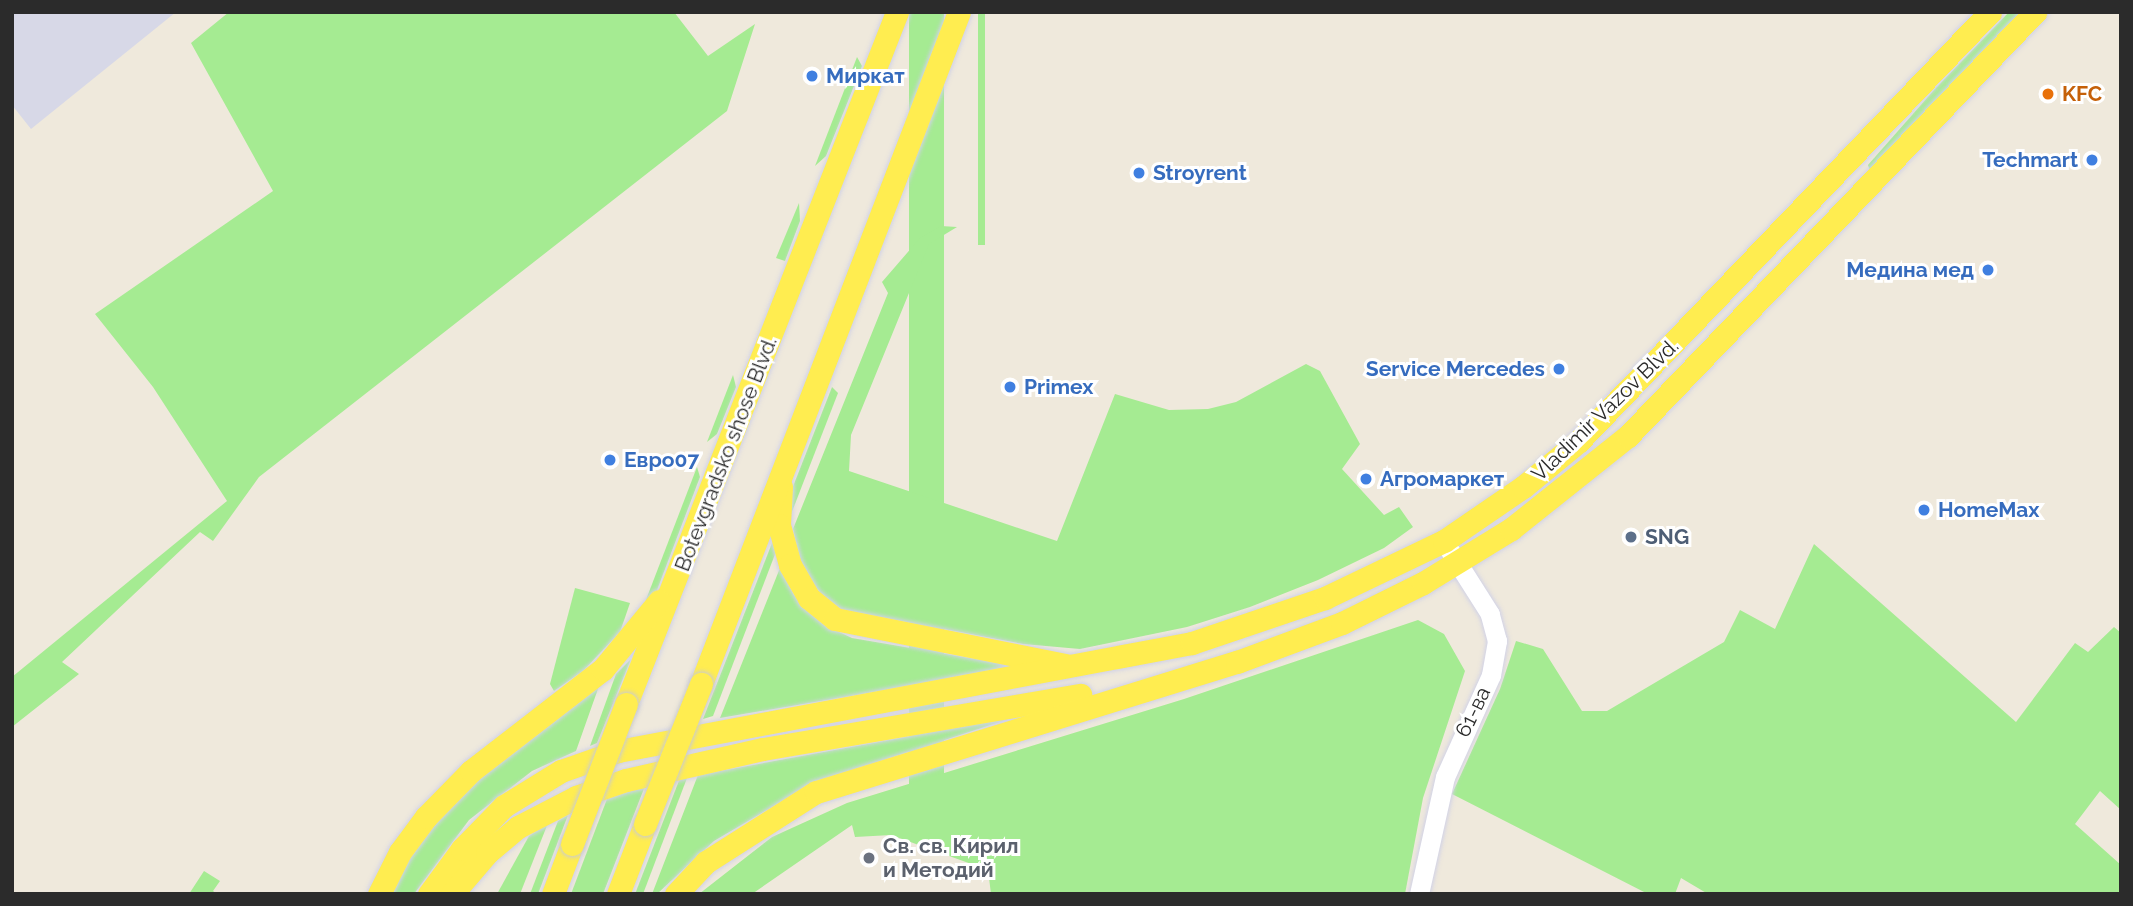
<!DOCTYPE html>
<meta charset="utf-8">
<style>
body{margin:0}
#map{position:relative;width:2133px;height:906px;overflow:hidden;background:#efe9dc;font-family:Raleway,sans-serif}
div>[style]{position:absolute}
.airport>*{inset:0;background:#d7d8e7}
.green>*{inset:0;background:#a5eb92;transform-origin:0 0}
.roads{filter:drop-shadow(0 0 2px #d1d2e6) drop-shadow(0 0 2px #d1d2e6)}
.secondary>*{height:19px;margin:-9.5px;padding:0 9.5px;transform-origin:9.5px;border-radius:9.5px;background:#fff}
.primary>*{height:23px;margin:-11.5px;padding:0 11.5px;transform-origin:11.5px;border-radius:11.5px;background:#ffed50}
.bridges{filter:drop-shadow(0 0 2px #ccc) drop-shadow(0 0 2px #ccc)}
.primary-bridge>*{height:23px;margin:-11.5px;padding:0 11.5px;transform-origin:11.5px;border-radius:11.5px;background:#ffed50}
.dots>*{width:19px;height:19px;translate:-50% -50%;box-sizing:border-box;border:4px solid #fff;border-radius:50%}
span{translate:-50% -50%;white-space:nowrap;text-align:center;line-height:1.15;-webkit-text-stroke:6px #fff;paint-order:stroke}
.shop-label{font-size:21px;color:#366cbe;font-weight:700}
.left{translate:0 -50%;text-align:left}
.right{translate:-100% -50%;text-align:right}
.food-label{font-size:21px;color:#c56008;font-weight:700}
.street-label{font-size:21px;color:#2b2b2b}
.service-label{font-size:21px;color:#4e5e75;font-weight:700}
.worship-label{font-size:21px;color:#5b616d;font-weight:700}
.frame{position:absolute;inset:0;border:14px solid #2b2b2b;pointer-events:none}
</style>
<div id="map">
<div class="airport">
<i style="clip-path:polygon(12px 12px,176px 12px,31px 129px,12px 105px)"></i>
</div>
<div class="green">
<i style="clip-path:polygon(229px 12px,674px 12px,708px 56px,755px 24px,727px 111px,259px 477px,213px 541px,200px 532px,62px 662px,79px 674px,12px 727px,12px 677px,227px 501px,153px 387px,95px 314px,273px 191px,191px 43px)"></i>
<i style="left:909px;top:12px;width:35px;height:773px"></i>
<i style="left:978px;top:12px;width:7px;height:233px"></i>
<i style="clip-path:polygon(2009px 12px,2022px 12px,1870px 171px,1868px 165px,1934px 90px)"></i>
<i style="clip-path:polygon(857px 57px,862px 66px,826px 156px,815px 166px)"></i>
<i style="clip-path:polygon(799px 203px,800px 221px,785px 261px,776px 258px)"></i>
<i style="clip-path:polygon(941px 226px,957px 227px,929px 244px,851px 435px,849px 471px,1057px 541px,1115px 394px,1169px 410px,1208px 409px,1236px 402px,1306px 364px,1320px 371px,1360px 444px,1342px 469px,1384px 515px,1399px 507px,1413px 527px,1384px 548px,1318px 580px,1250px 607px,1187px 627px,1080px 649px,1023px 644px,842px 610px,821px 594px,802px 569px,793px 529px,888px 293px,882px 282px,920px 238px)"></i>
<i style="clip-path:polygon(733px 375px,736px 387px,717px 434px,707px 442px)"></i>
<i style="clip-path:polygon(832px 387px,838px 393px,788px 522px,792px 489px)"></i>
<i style="clip-path:polygon(697px 467px,700px 477px,651px 606px,634px 631px)"></i>
<i style="clip-path:polygon(774px 538px,777px 549px,713px 716px,703px 719px)"></i>
<i style="clip-path:polygon(1814px 544px,2016px 722px,2075px 643px,2088px 652px,2114px 627px,2121px 633px,2121px 810px,2100px 791px,2075px 824px,2121px 865px,2121px 894px,1708px 894px,1681px 878px,1675px 894px,1648px 894px,1452px 794px,1500px 689px,1516px 641px,1543px 649px,1582px 711px,1607px 711px,1724px 642px,1740px 610px,1775px 629px)"></i>
<i style="clip-path:polygon(780px 568px,794px 595px,824px 625px,852px 638px,1023px 667px,720px 718px)"></i>
<i style="clip-path:polygon(575px 588px,630px 603px,620px 632px,583px 671px,554px 691px,550px 684px)"></i>
<i style="clip-path:polygon(1418px 620px,1444px 634px,1465px 671px,1423px 798px,1405px 894px,991px 894px,988px 870px,891px 835px,855px 837px,852px 825px,752px 894px,699px 894px,772px 837px,847px 803px,1184px 699px)"></i>
<i style="clip-path:polygon(631px 659px,597px 743px,590px 746px,616px 674px)"></i>
<i style="clip-path:polygon(599px 686px,576px 751px,532px 771px,469px 820px,414px 894px,389px 894px,420px 841px,452px 805px,488px 770px)"></i>
<i style="clip-path:polygon(1015px 717px,832px 777px,791px 796px,714px 841px,657px 894px,652px 894px,698px 775px)"></i>
<i style="clip-path:polygon(680px 778px,687px 778px,643px 894px,635px 894px)"></i>
<i style="clip-path:polygon(645px 786px,603px 894px,571px 894px,607px 799px)"></i>
<i style="clip-path:polygon(568px 815px,538px 894px,530px 894px,558px 821px)"></i>
<i style="clip-path:polygon(548px 823px,520px 894px,497px 894px,529px 836px)"></i>
<i style="clip-path:polygon(204px 871px,220px 881px,213px 891px,217px 894px,189px 894px)"></i>
</div>
<div class="roads">
<div class="secondary">
<i style="left:1419px;top:894px;width:120px;rotate:-77.5deg"></i>
<i style="left:1445px;top:777px;width:112px;rotate:-65.7deg"></i>
<i style="left:1491px;top:675px;width:35px;rotate:-80deg"></i>
<i style="left:1497px;top:641px;width:28px;rotate:-105deg"></i>
<i style="left:1490px;top:614px;width:75px;rotate:-122.4deg"></i>
</div>
<div class="primary">
<i style="left:781px;top:487px;width:38px;rotate:93deg"></i>
<i style="left:779px;top:525px;width:41px;rotate:74.6deg"></i>
<i style="left:790px;top:565px;width:38px;rotate:60deg"></i>
<i style="left:809px;top:598px;width:33px;rotate:39deg"></i>
<i style="left:835px;top:619px;width:235px;rotate:11.3deg"></i>
<i style="left:701px;top:684px;width:720px;rotate:-69deg"></i>
<i style="left:626px;top:704px;width:743px;rotate:-68.61deg"></i>
<i style="left:379px;top:894px;width:47px;rotate:-63.4deg"></i>
<i style="left:400px;top:852px;width:44px;rotate:-53.4deg"></i>
<i style="left:426px;top:817px;width:64px;rotate:-45.6deg"></i>
<i style="left:471px;top:771px;width:167px;rotate:-37.7deg"></i>
<i style="left:603px;top:669px;width:88px;rotate:-50.5deg"></i>
<i style="left:429px;top:894px;width:56px;rotate:-53.7deg"></i>
<i style="left:462px;top:849px;width:60px;rotate:-45.7deg"></i>
<i style="left:504px;top:806px;width:67px;rotate:-31.6deg"></i>
<i style="left:561px;top:771px;width:60px;rotate:-19.3deg"></i>
<i style="left:618px;top:751px;width:584px;rotate:-10.66deg"></i>
<i style="left:1192px;top:643px;width:140px;rotate:-18.7deg"></i>
<i style="left:1325px;top:598px;width:132px;rotate:-25.6deg"></i>
<i style="left:1444px;top:541px;width:96px;rotate:-34.4deg"></i>
<i style="left:1523px;top:487px;width:72px;rotate:-39.4deg"></i>
<i style="left:1579px;top:441px;width:594px;rotate:-46.23deg"></i>
<i style="left:452px;top:894px;width:54px;rotate:-49.5deg"></i>
<i style="left:487px;top:853px;width:40px;rotate:-40deg"></i>
<i style="left:518px;top:827px;width:65px;rotate:-27.3deg"></i>
<i style="left:576px;top:797px;width:53px;rotate:-18.8deg"></i>
<i style="left:626px;top:780px;width:140px;rotate:-12.8deg"></i>
<i style="left:763px;top:749px;width:322px;rotate:-9.7deg"></i>
<i style="left:553px;top:894px;width:53px;rotate:-69.2deg"></i>
<i style="left:618px;top:894px;width:75px;rotate:-68.9deg"></i>
<i style="left:676px;top:894px;width:44px;rotate:-46.8deg"></i>
<i style="left:706px;top:862px;width:130px;rotate:-32.5deg"></i>
<i style="left:816px;top:792px;width:441px;rotate:-17.2deg"></i>
<i style="left:1237px;top:662px;width:112px;rotate:-20.4deg"></i>
<i style="left:1342px;top:623px;width:90px;rotate:-26.3deg"></i>
<i style="left:1423px;top:583px;width:103px;rotate:-31.5deg"></i>
<i style="left:1511px;top:529px;width:149px;rotate:-38.5deg"></i>
<i style="left:1628px;top:436px;width:588px;rotate:-46.17deg"></i>
</div>
</div>
<div class="bridges">
<div class="primary-bridge">
<i style="left:645px;top:824px;width:151px;rotate:-68.2deg"></i>
<i style="left:572px;top:844px;width:150px;rotate:-68.9deg"></i>
</div>
</div>
<div class="dots">
<i style="left:812px;top:76px;background:#3f7fe0"></i>
<i style="left:2048px;top:94px;background:#e8710a"></i>
<i style="left:2092px;top:160px;background:#3f7fe0"></i>
<i style="left:1139px;top:173px;background:#3f7fe0"></i>
<i style="left:1988px;top:270px;background:#3f7fe0"></i>
<i style="left:1559px;top:369px;background:#3f7fe0"></i>
<i style="left:1010px;top:387px;background:#3f7fe0"></i>
<i style="left:610px;top:460px;background:#3f7fe0"></i>
<i style="left:1366px;top:479px;background:#3f7fe0"></i>
<i style="left:1924px;top:510px;background:#3f7fe0"></i>
<i style="left:1631px;top:537px;background:#5c6f8a"></i>
<i style="left:869px;top:858px;background:#6b7280"></i>
</div>
<div class="shop-label">
<span class="left" style="left:826px;top:76px">Миркат</span>
<span class="right" style="left:2078px;top:160px">Techmart</span>
<span class="left" style="left:1153px;top:173px">Stroyrent</span>
<span class="right" style="left:1974px;top:270px">Медина мед</span>
<span class="right" style="left:1545px;top:369px">Service Mercedes</span>
<span class="left" style="left:1024px;top:387px">Primex</span>
<span class="left" style="left:624px;top:460px">Евро07</span>
<span class="left" style="left:1380px;top:479px">Агромаркет</span>
<span class="left" style="left:1938px;top:510px">HomeMax</span>
</div>
<div class="food-label">
<span class="left" style="left:2062px;top:94px">KFC</span>
</div>
<div class="street-label">
<span style="left:1605px;top:410px;rotate:-44deg">Vladimir Vazov Blvd.</span>
<span style="left:726px;top:454px;rotate:-69deg">Botevgradsko shose Blvd.</span>
<span style="left:1473px;top:712px;rotate:-64deg">61-ва</span>
</div>
<div class="service-label">
<span class="left" style="left:1645px;top:537px">SNG</span>
</div>
<div class="worship-label">
<span class="left" style="left:883px;top:858px">Св. св. Кирил<br>и Методий</span>
</div>
<div class="frame"></div>
</div>
